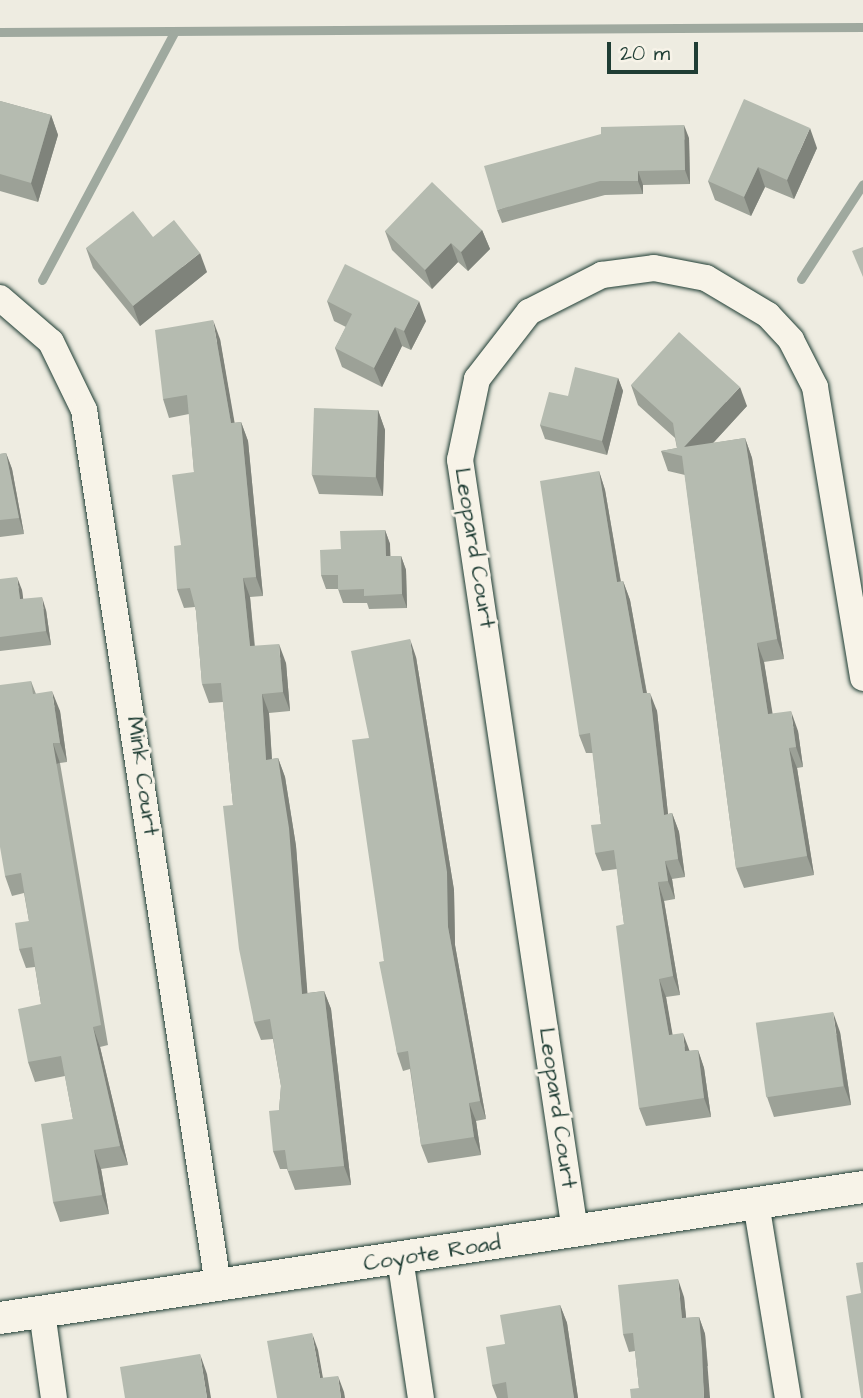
<!DOCTYPE html>
<style>
body{margin:0}
#map{position:relative;width:863px;height:1398px;overflow:hidden;background:#eeece1;font-family:"Architects Daughter",sans-serif}
div>[style]{position:absolute}
.stream>*{height:9px;margin:-4.5px;padding:0 4.5px;transform-origin:4.5px;border-radius:4.5px;background:#9fa99f}
.roads{filter:drop-shadow(0 0 2px #1f3d34) drop-shadow(0 0 2px #1f3d34)}
.minor>*{height:26px;margin:-13px;padding:0 13px;transform-origin:13px;border-radius:13px;background:#f7f3e8}
.tertiary>*{height:32px;margin:-16px;padding:0 16px;transform-origin:16px;border-radius:16px;background:#f7f3e8}
.wall>*{inset:0;background:#9ca197}
.shaded-wall>*{inset:0;background:#7f837b;transform-origin:0 0}
.building>*{inset:0;background:#b5bbb0;transform-origin:0 0}
span{translate:-50% -50%;white-space:nowrap;text-align:center;line-height:1.15;-webkit-text-stroke:6px #f7f3e8;paint-order:stroke}
.street-label{font-size:23px;color:#1f3d34}
.scale{position:absolute;left:607px;top:42px;width:91px;height:32px;box-sizing:border-box;border:4px solid #1f3d34;border-top:0;padding-left:9px;font-size:21px;line-height:24px;white-space:nowrap;color:#1f3d34;-webkit-text-stroke:5px #f7f3e8;paint-order:stroke}
</style>
<div id="map">
<div class="stream">
<i style="left:0;top:32px;width:863px;rotate:-0.33deg"></i>
<i style="left:801px;top:279px;width:113px;rotate:-56.9deg"></i>
<i style="left:42px;top:280px;width:282px;rotate:-61.9deg"></i>
</div>
<div class="roads">
<div class="minor">
<i style="left:0;top:298px;width:67px;rotate:40.8deg"></i>
<i style="left:51px;top:342px;width:76px;rotate:64.1deg"></i>
<i style="left:84px;top:410px;width:885px;rotate:81.29deg"></i>
<i style="left:756px;top:1203px;width:198px;rotate:80.7deg"></i>
<i style="left:575px;top:1231px;width:780px;rotate:-98.48deg"></i>
<i style="left:460px;top:460px;width:83px;rotate:-78.1deg"></i>
<i style="left:477px;top:379px;width:85px;rotate:-52.2deg"></i>
<i style="left:529px;top:312px;width:82px;rotate:-26.9deg"></i>
<i style="left:602px;top:275px;width:52px;rotate:-7.7deg"></i>
<i style="left:654px;top:268px;width:53px;rotate:10.9deg"></i>
<i style="left:706px;top:278px;width:72px;rotate:30.8deg"></i>
<i style="left:768px;top:315px;width:34px;rotate:47deg"></i>
<i style="left:791px;top:340px;width:53px;rotate:62.9deg"></i>
<i style="left:815px;top:387px;width:295px;rotate:80.6deg"></i>
<i style="left:400px;top:1258px;width:142px;rotate:81.5deg"></i>
<i style="left:42px;top:1312px;width:87px;rotate:82.1deg"></i>
</div>
<div class="tertiary">
<i style="left:0;top:1318px;width:873px;rotate:-8.63deg"></i>
</div>
</div>
<div class="wall">
<i style="clip-path:polygon(0 101px,51px 115px,58px 135px,38px 202px,0 191px)"></i>
<i style="clip-path:polygon(689px 138px,690px 184px,643px 185px,643px 194px,605px 195px,502px 223px,497px 210px)"></i>
<i style="clip-path:polygon(817px 148px,794px 199px,765px 187px,751px 216px,715px 200px,708px 181px)"></i>
<i style="clip-path:polygon(482px 230px,490px 249px,468px 271px,458px 262px,432px 289px,392px 250px,385px 231px)"></i>
<i style="clip-path:polygon(86px 248px,207px 272px,140px 326px,93px 268px)"></i>
<i style="clip-path:polygon(327px 301px,426px 321px,411px 350px,402px 346px,382px 387px,342px 367px,335px 348px,346px 327px,334px 321px)"></i>
<i style="clip-path:polygon(220px 339px,234px 423px,241px 422px,248px 441px,263px 596px,250px 597px,255px 646px,286px 663px,290px 711px,269px 713px,272px 759px,278px 758px,285px 777px,296px 846px,307px 993px,324px 991px,331px 1009px,351px 1185px,295px 1190px,287px 1169px,280px 1169px,273px 1151px,279px 1110px,281px 1086px,273px 1039px,261px 1040px,254px 1022px,223px 702px,209px 703px,202px 684px,196px 611px,195px 607px,184px 608px,177px 589px,181px 545px,194px 472px,189px 414px,169px 418px,163px 399px)"></i>
<i style="clip-path:polygon(618px 378px,623px 391px,607px 455px,545px 439px,540px 425px,568px 396px)"></i>
<i style="clip-path:polygon(631px 385px,747px 406px,713px 443px,745px 438px,752px 458px,784px 659px,764px 662px,772px 714px,798px 731px,803px 767px,797px 768px,814px 875px,744px 888px,736px 868px,685px 475px,668px 471px,661px 451px,677px 448px,675px 438px,638px 405px)"></i>
<i style="clip-path:polygon(378px 410px,385px 430px,383px 496px,319px 494px,312px 475px)"></i>
<i style="clip-path:polygon(6px 453px,12px 469px,24px 534px,0 537px,0 454px)"></i>
<i style="clip-path:polygon(599px 471px,605px 490px,621px 582px,623px 581px,630px 600px,647px 693px,657px 711px,668px 814px,672px 813px,679px 832px,685px 877px,672px 879px,675px 899px,664px 901px,680px 995px,666px 997px,672px 1035px,689px 1051px,698px 1050px,704px 1068px,711px 1117px,646px 1126px,639px 1108px,624px 924px,617px 869px,602px 871px,595px 853px,601px 824px,593px 753px,586px 753px,579px 735px)"></i>
<i style="clip-path:polygon(385px 530px,390px 544px,390px 556px,401px 556px,406px 570px,407px 608px,369px 609px,367px 603px,343px 603px,338px 589px,326px 589px,321px 575px,341px 549px)"></i>
<i style="clip-path:polygon(0 579px,22px 590px,23px 599px,46px 610px,51px 645px,0 651px)"></i>
<i style="clip-path:polygon(416px 657px,454px 890px,455px 945px,486px 1119px,476px 1121px,481px 1155px,428px 1163px,421px 1145px,410px 1069px,403px 1071px,397px 1053px,384px 961px,369px 738px)"></i>
<i style="clip-path:polygon(31px 681px,36px 694px,60px 711px,67px 762px,60px 763px,108px 1045px,100px 1047px,128px 1165px,101px 1169px,109px 1214px,60px 1222px,53px 1202px,73px 1119px,65px 1076px,35px 1082px,28px 1062px,41px 1004px,35px 967px,26px 968px,19px 949px,29px 921px,24px 893px,12px 896px,5px 876px)"></i>
<i style="clip-path:polygon(840px 1032px,851px 1105px,774px 1117px,767px 1097px)"></i>
<i style="clip-path:polygon(684px 1297px,686px 1318px,699px 1317px,705px 1334px,708px 1366px,639px 1388px,635px 1351px,629px 1352px,623px 1334px)"></i>
<i style="clip-path:polygon(560px 1305px,567px 1323px,578px 1398px,497px 1398px,492px 1385px,505px 1344px)"></i>
</div>
<div class="shaded-wall">
<i style="clip-path:polygon(51px 115px,58px 135px,38px 202px,31px 183px)"></i>
<i style="clip-path:polygon(684px 125px,689px 138px,690px 184px,685px 170px)"></i>
<i style="clip-path:polygon(810px 128px,817px 148px,794px 199px,787px 180px)"></i>
<i style="clip-path:polygon(758px 167px,765px 187px,751px 216px,744px 197px)"></i>
<i style="clip-path:polygon(638px 171px,643px 185px,643px 194px,638px 181px)"></i>
<i style="clip-path:polygon(482px 230px,490px 249px,468px 271px,461px 252px)"></i>
<i style="clip-path:polygon(451px 243px,458px 262px,432px 289px,425px 270px)"></i>
<i style="clip-path:polygon(200px 253px,207px 272px,140px 326px,133px 306px)"></i>
<i style="clip-path:polygon(419px 301px,426px 321px,411px 350px,404px 331px)"></i>
<i style="clip-path:polygon(213px 320px,220px 339px,238px 442px,231px 423px)"></i>
<i style="clip-path:polygon(395px 327px,402px 346px,382px 387px,374px 368px)"></i>
<i style="clip-path:polygon(618px 378px,623px 391px,607px 455px,602px 441px)"></i>
<i style="clip-path:polygon(740px 387px,747px 406px,691px 467px,684px 447px)"></i>
<i style="clip-path:polygon(378px 410px,385px 430px,383px 496px,376px 477px)"></i>
<i style="clip-path:polygon(241px 422px,248px 441px,263px 596px,256px 577px)"></i>
<i style="clip-path:polygon(745px 438px,752px 458px,784px 659px,777px 639px)"></i>
<i style="clip-path:polygon(6px 453px,12px 469px,24px 534px,19px 518px)"></i>
<i style="clip-path:polygon(599px 471px,605px 490px,624px 601px,617px 582px)"></i>
<i style="clip-path:polygon(385px 530px,390px 544px,391px 570px,386px 556px)"></i>
<i style="clip-path:polygon(401px 556px,406px 570px,407px 608px,402px 594px)"></i>
<i style="clip-path:polygon(17px 577px,22px 590px,25px 613px,20px 599px)"></i>
<i style="clip-path:polygon(243px 578px,250px 597px,256px 665px,250px 646px)"></i>
<i style="clip-path:polygon(623px 581px,630px 600px,650px 712px,643px 693px)"></i>
<i style="clip-path:polygon(42px 597px,46px 610px,51px 645px,46px 631px)"></i>
<i style="clip-path:polygon(410px 639px,416px 657px,454px 890px,455px 945px,486px 1119px,480px 1101px,448px 927px)"></i>
<i style="clip-path:polygon(757px 643px,764px 662px,776px 734px,768px 714px)"></i>
<i style="clip-path:polygon(279px 644px,286px 663px,290px 711px,283px 692px)"></i>
<i style="clip-path:polygon(52px 691px,60px 711px,67px 762px,60px 743px)"></i>
<i style="clip-path:polygon(650px 693px,657px 711px,670px 833px,664px 815px)"></i>
<i style="clip-path:polygon(262px 694px,269px 713px,273px 779px,266px 760px)"></i>
<i style="clip-path:polygon(791px 711px,798px 731px,803px 767px,796px 747px)"></i>
<i style="left:53px;top:743px;width:21px;height:286px;rotate:71deg"></i>
<i style="clip-path:polygon(789px 748px,797px 768px,814px 875px,807px 856px)"></i>
<i style="clip-path:polygon(278px 758px,285px 777px,296px 846px,309px 1013px,302px 994px)"></i>
<i style="clip-path:polygon(672px 813px,679px 832px,685px 877px,678px 859px)"></i>
<i style="clip-path:polygon(665px 861px,672px 879px,675px 899px,668px 881px)"></i>
<i style="clip-path:polygon(658px 882px,664px 901px,680px 995px,673px 976px)"></i>
<i style="clip-path:polygon(659px 979px,666px 997px,676px 1054px,669px 1035px)"></i>
<i style="clip-path:polygon(324px 991px,331px 1009px,351px 1185px,344px 1166px)"></i>
<i style="clip-path:polygon(833px 1012px,840px 1032px,851px 1105px,844px 1086px)"></i>
<i style="clip-path:polygon(93px 1027px,100px 1047px,128px 1165px,120px 1146px)"></i>
<i style="clip-path:polygon(683px 1033px,690px 1052px,685px 1051px)"></i>
<i style="clip-path:polygon(698px 1050px,704px 1068px,711px 1117px,704px 1098px)"></i>
<i style="clip-path:polygon(469px 1103px,476px 1121px,481px 1155px,474px 1137px)"></i>
<i style="clip-path:polygon(94px 1150px,101px 1169px,109px 1214px,102px 1195px)"></i>
<i style="clip-path:polygon(678px 1279px,684px 1297px,688px 1336px,682px 1318px)"></i>
<i style="clip-path:polygon(560px 1305px,567px 1323px,578px 1398px,574px 1398px)"></i>
<i style="clip-path:polygon(699px 1317px,705px 1334px,710px 1398px,704px 1398px)"></i>
<i style="clip-path:polygon(312px 1333px,318px 1350px,326px 1395px,320px 1378px)"></i>
<i style="clip-path:polygon(200px 1354px,207px 1374px,211px 1398px,207px 1398px)"></i>
<i style="clip-path:polygon(338px 1376px,344px 1392px,345px 1398px,341px 1398px)"></i>
</div>
<div class="building">
<i style="clip-path:polygon(744px 99px,810px 128px,787px 180px,758px 167px,744px 197px,708px 181px)"></i>
<i style="clip-path:polygon(0 101px,51px 115px,31px 183px,0 174px)"></i>
<i style="clip-path:polygon(684px 125px,685px 170px,638px 171px,638px 181px,600px 181px,497px 210px,484px 166px,601px 134px,601px 127px)"></i>
<i style="clip-path:polygon(432px 182px,482px 230px,461px 252px,451px 243px,425px 270px,385px 231px)"></i>
<i style="clip-path:polygon(133px 211px,153px 237px,174px 220px,200px 253px,133px 306px,86px 248px)"></i>
<i style="clip-path:polygon(863px 247px,863px 277px,852px 251px)"></i>
<i style="clip-path:polygon(345px 264px,419px 301px,404px 331px,395px 327px,374px 368px,335px 348px,352px 314px,327px 301px)"></i>
<i style="clip-path:polygon(213px 320px,231px 423px,241px 422px,256px 577px,243px 578px,250px 646px,279px 644px,283px 692px,262px 694px,266px 760px,278px 758px,289px 828px,302px 994px,324px 991px,344px 1166px,288px 1171px,285px 1150px,273px 1151px,269px 1111px,279px 1110px,281px 1086px,270px 1019px,254px 1022px,239px 949px,223px 806px,233px 805px,221px 683px,202px 684px,196px 611px,190px 588px,177px 589px,174px 546px,181px 545px,172px 475px,194px 472px,187px 395px,163px 399px,155px 330px)"></i>
<i style="clip-path:polygon(679px 332px,740px 387px,684px 447px,745px 438px,777px 639px,757px 643px,768px 714px,791px 711px,796px 747px,789px 748px,807px 856px,736px 868px,682px 456px,661px 451px,677px 448px,673px 423px,631px 385px)"></i>
<i style="clip-path:polygon(575px 367px,618px 378px,602px 441px,540px 425px,549px 392px,568px 396px)"></i>
<i style="left:314px;top:408px;width:64px;height:67px;rotate:2deg"></i>
<i style="clip-path:polygon(6px 453px,19px 518px,0 520px,0 454px)"></i>
<i style="clip-path:polygon(599px 471px,617px 582px,623px 581px,643px 693px,650px 693px,664px 815px,672px 813px,678px 859px,665px 861px,668px 881px,658px 882px,673px 976px,659px 979px,669px 1035px,683px 1033px,685px 1051px,698px 1050px,704px 1098px,639px 1108px,616px 926px,624px 924px,614px 850px,595px 853px,591px 825px,601px 824px,590px 733px,579px 735px,540px 481px)"></i>
<i style="clip-path:polygon(385px 530px,386px 556px,401px 556px,402px 594px,364px 596px,364px 589px,338px 590px,338px 575px,321px 575px,320px 550px,341px 549px,340px 531px)"></i>
<i style="clip-path:polygon(17px 577px,20px 599px,42px 597px,46px 631px,0 637px,0 579px)"></i>
<i style="clip-path:polygon(410px 639px,447px 872px,448px 927px,480px 1101px,469px 1103px,474px 1137px,421px 1145px,408px 1051px,397px 1053px,379px 962px,384px 961px,352px 740px,369px 738px,351px 651px)"></i>
<i style="clip-path:polygon(31px 681px,33px 694px,52px 691px,60px 743px,53px 743px,101px 1025px,93px 1027px,120px 1146px,94px 1150px,102px 1195px,53px 1202px,41px 1124px,73px 1119px,61px 1056px,28px 1062px,18px 1009px,41px 1004px,32px 947px,19px 949px,15px 923px,29px 921px,21px 873px,5px 876px,0 847px,0 685px)"></i>
<i style="left:833px;top:1012px;width:75px;height:78px;rotate:82deg"></i>
<i style="clip-path:polygon(863px 1262px,863px 1398px,861px 1398px,846px 1296px,861px 1293px,856px 1263px)"></i>
<i style="clip-path:polygon(678px 1279px,682px 1318px,699px 1317px,702px 1348px,704px 1398px,631px 1398px,630px 1389px,639px 1388px,633px 1333px,623px 1334px,618px 1285px)"></i>
<i style="clip-path:polygon(560px 1305px,574px 1398px,508px 1398px,506px 1382px,492px 1385px,486px 1347px,505px 1344px,500px 1315px)"></i>
<i style="clip-path:polygon(312px 1333px,320px 1378px,338px 1376px,341px 1398px,277px 1398px,267px 1341px)"></i>
<i style="clip-path:polygon(200px 1354px,207px 1398px,125px 1398px,120px 1367px)"></i>
</div>
<div class="street-label">
<span style="left:475px;top:548px;rotate:81deg">Leopard Court</span>
<span style="left:143px;top:776px;rotate:82deg">Mink Court</span>
<span style="left:558px;top:1108px;rotate:82deg">Leopard Court</span>
<span style="left:432px;top:1253px;rotate:-9deg">Coyote Road</span>
</div>
<div class="scale">20 m</div>
</div>
